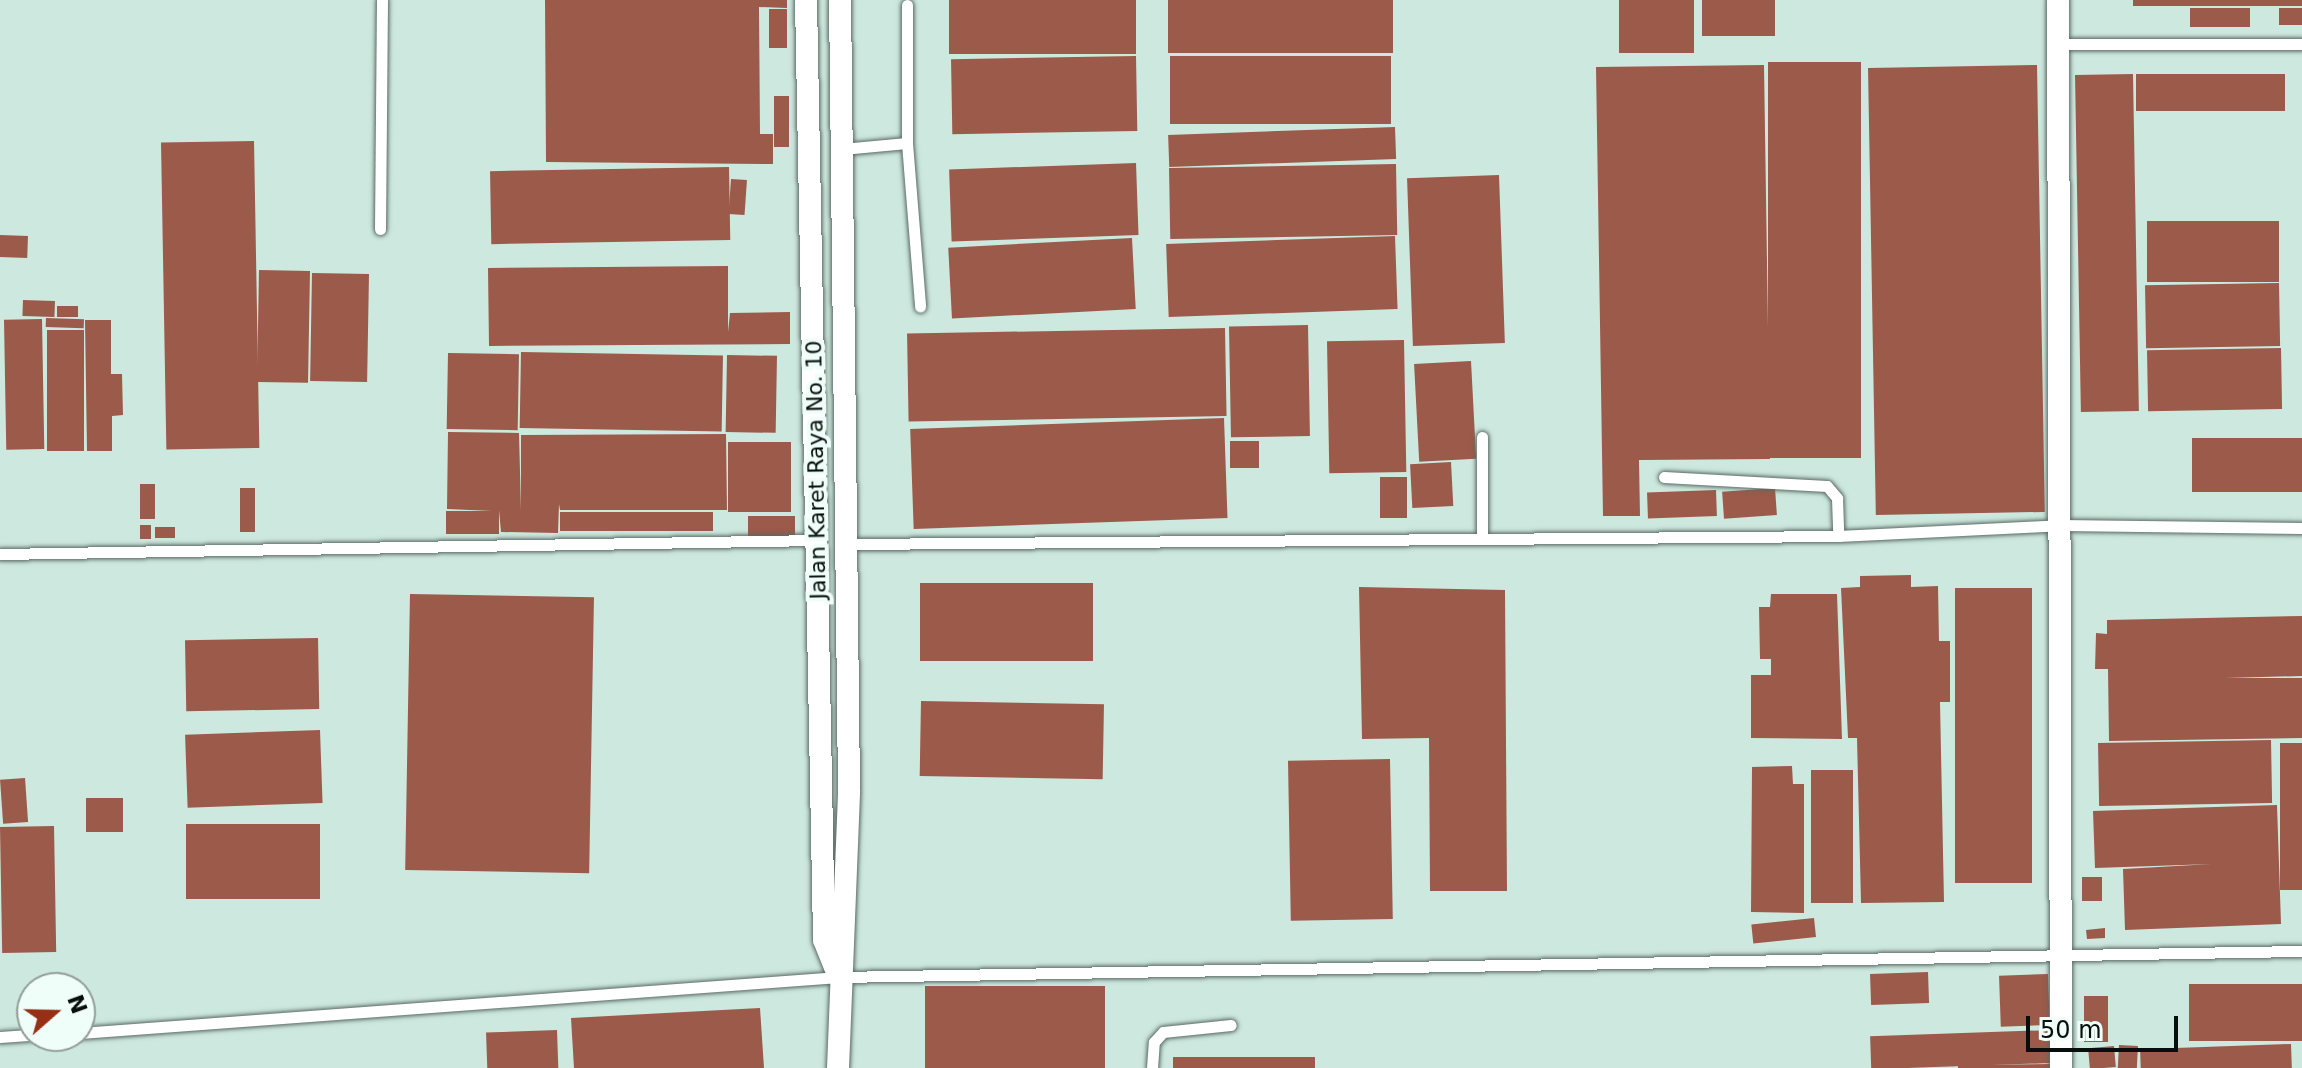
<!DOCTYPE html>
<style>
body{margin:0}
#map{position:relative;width:2302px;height:1068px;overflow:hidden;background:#dff2eb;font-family:"DejaVu Sans",sans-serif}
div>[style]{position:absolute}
.built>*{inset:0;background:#cde8de}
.building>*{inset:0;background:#9b5a4a;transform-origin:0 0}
.roads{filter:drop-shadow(0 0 2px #5a6a64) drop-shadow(0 0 2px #5a6a64)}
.service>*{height:11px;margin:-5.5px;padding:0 5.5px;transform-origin:5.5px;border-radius:5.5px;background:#fff}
.minor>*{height:22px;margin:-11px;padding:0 11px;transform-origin:11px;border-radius:11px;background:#fff}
span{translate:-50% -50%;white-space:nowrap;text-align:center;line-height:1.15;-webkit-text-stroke:8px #effef9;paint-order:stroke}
.street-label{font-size:22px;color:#080e0c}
.north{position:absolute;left:16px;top:972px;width:80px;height:80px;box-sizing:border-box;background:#effef9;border:2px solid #939e9a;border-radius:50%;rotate:70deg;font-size:22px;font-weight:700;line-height:32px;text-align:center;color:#080e0c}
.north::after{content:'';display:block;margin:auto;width:28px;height:36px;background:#972f15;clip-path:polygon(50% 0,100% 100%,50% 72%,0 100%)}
.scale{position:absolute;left:2026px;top:1016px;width:152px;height:36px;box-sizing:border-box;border:4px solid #080e0c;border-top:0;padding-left:10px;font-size:24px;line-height:28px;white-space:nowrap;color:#080e0c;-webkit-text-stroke:6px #effef9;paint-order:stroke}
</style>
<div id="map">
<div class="built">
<i style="clip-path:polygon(evenodd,0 0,2302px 0,2302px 1068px,0 1068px,0 0,32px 988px,80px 988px,80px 1036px,32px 1036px,32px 988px)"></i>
</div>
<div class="building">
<i style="clip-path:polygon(545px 0,787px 0,787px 8px,759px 7px,760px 134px,773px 134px,773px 164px,546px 162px)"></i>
<i style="left:949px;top:0;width:187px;height:54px"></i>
<i style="left:1168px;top:0;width:225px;height:53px"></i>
<i style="left:1619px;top:0;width:75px;height:53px"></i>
<i style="left:1702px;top:0;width:73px;height:36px"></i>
<i style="left:2133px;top:0;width:169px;height:6px"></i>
<i style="left:2190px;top:8px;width:60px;height:19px"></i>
<i style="left:2302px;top:8px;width:17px;height:23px;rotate:90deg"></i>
<i style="left:769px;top:9px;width:18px;height:39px"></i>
<i style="left:1136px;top:56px;width:75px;height:185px;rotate:89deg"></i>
<i style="left:1170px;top:56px;width:221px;height:68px"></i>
<i style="left:1768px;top:62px;width:93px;height:396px"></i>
<i style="clip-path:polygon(1764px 65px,1770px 459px,1639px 460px,1640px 516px,1603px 516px,1596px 67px)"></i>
<i style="left:2037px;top:65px;width:447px;height:169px;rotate:89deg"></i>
<i style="left:2133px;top:74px;width:337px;height:58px;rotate:89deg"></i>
<i style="left:2136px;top:74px;width:149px;height:37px"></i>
<i style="left:774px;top:96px;width:15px;height:51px"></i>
<i style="left:1395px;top:127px;width:32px;height:227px;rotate:88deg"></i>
<i style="left:254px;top:141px;width:307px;height:93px;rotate:89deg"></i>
<i style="left:1136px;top:163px;width:72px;height:187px;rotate:88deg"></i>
<i style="left:1396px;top:164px;width:71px;height:227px;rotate:89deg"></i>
<i style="left:729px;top:167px;width:73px;height:239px;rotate:89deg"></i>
<i style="left:1499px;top:175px;width:168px;height:92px;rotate:88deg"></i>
<i style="left:731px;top:179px;width:16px;height:35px;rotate:4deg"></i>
<i style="left:2147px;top:221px;width:132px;height:61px"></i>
<i style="left:0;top:235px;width:28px;height:22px;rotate:2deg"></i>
<i style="left:1395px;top:236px;width:73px;height:229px;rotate:88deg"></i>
<i style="left:1132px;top:238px;width:71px;height:184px;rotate:87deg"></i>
<i style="clip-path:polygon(728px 266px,728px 332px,730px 313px,790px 312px,790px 344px,489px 346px,488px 268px)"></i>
<i style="left:259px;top:270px;width:51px;height:112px;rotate:1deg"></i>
<i style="left:312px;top:273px;width:57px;height:108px;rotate:1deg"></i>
<i style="left:2279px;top:283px;width:63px;height:134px;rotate:89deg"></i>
<i style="left:23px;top:300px;width:32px;height:16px;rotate:2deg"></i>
<i style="left:57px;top:306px;width:21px;height:11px"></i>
<i style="left:46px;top:318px;width:38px;height:9px;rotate:2deg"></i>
<i style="left:42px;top:319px;width:130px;height:38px;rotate:89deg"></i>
<i style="clip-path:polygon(85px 320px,111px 320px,111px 374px,122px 374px,123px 415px,112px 416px,112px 451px,87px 451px)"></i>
<i style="left:1308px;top:325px;width:111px;height:79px;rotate:89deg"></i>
<i style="left:1225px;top:328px;width:88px;height:318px;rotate:89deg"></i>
<i style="left:47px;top:330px;width:37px;height:121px"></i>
<i style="left:1404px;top:340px;width:132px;height:77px;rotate:89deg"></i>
<i style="left:2281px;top:348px;width:61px;height:134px;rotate:89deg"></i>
<i style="left:521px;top:352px;width:202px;height:76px;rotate:1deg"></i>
<i style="left:448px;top:353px;width:71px;height:76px;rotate:1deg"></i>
<i style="left:727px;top:355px;width:50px;height:77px;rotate:1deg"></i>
<i style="left:1471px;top:361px;width:98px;height:57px;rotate:87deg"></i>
<i style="left:1224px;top:418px;width:100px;height:314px;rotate:88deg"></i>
<i style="clip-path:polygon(448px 432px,519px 433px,521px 511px,521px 435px,726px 434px,727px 510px,560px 510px,559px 504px,558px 533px,501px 532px,499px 510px,499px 534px,446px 534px,446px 511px,492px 511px,447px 509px)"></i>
<i style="left:2192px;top:438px;width:110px;height:54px"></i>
<i style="left:1230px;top:441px;width:29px;height:27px"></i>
<i style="left:728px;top:442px;width:63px;height:70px"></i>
<i style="left:1451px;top:462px;width:44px;height:41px;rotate:87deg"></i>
<i style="left:1380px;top:477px;width:27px;height:41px"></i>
<i style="left:140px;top:484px;width:15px;height:35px"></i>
<i style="left:240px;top:488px;width:15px;height:44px"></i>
<i style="left:1775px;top:488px;width:27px;height:53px;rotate:86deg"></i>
<i style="left:1716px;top:490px;width:26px;height:69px;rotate:88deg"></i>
<i style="left:560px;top:512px;width:153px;height:19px"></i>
<i style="left:748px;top:516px;width:47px;height:20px"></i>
<i style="left:140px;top:525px;width:11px;height:14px"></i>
<i style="left:155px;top:527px;width:20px;height:11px"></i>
<i style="clip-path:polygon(1911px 575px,1911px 587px,1938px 586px,1939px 641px,1950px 641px,1950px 702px,1940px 702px,1944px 902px,1861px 903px,1857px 738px,1848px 738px,1841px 588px,1860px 587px,1860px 576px)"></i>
<i style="left:1093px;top:583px;width:78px;height:173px;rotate:90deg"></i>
<i style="clip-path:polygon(1359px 587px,1505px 590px,1507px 891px,1430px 891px,1429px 738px,1362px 739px)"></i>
<i style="left:1955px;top:588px;width:77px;height:295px"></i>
<i style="left:410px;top:594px;width:184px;height:276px;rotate:1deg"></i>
<i style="clip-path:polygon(1771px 594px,1837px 594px,1842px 739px,1751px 738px,1751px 675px,1771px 675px,1771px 659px,1760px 659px,1759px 607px,1770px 607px)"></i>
<i style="clip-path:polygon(2302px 616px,2302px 676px,2225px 678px,2302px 678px,2302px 738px,2109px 741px,2108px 669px,2095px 669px,2096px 633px,2107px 634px,2107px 620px)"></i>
<i style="left:318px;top:638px;width:71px;height:133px;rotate:89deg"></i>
<i style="left:921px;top:701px;width:183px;height:75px;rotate:1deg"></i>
<i style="left:320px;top:730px;width:73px;height:135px;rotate:88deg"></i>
<i style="left:2271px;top:740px;width:63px;height:173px;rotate:89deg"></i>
<i style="left:2280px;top:743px;width:22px;height:147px"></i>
<i style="left:1390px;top:759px;width:160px;height:102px;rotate:89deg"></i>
<i style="clip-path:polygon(1792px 766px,1793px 784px,1804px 784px,1804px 913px,1751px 912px,1752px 767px)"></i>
<i style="left:1811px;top:770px;width:42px;height:133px"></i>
<i style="left:25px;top:778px;width:44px;height:25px;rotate:86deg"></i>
<i style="left:86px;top:798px;width:37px;height:34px"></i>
<i style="clip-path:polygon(2277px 805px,2281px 924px,2125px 930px,2123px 869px,2212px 864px,2095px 868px,2093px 811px)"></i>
<i style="left:186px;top:824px;width:134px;height:75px"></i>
<i style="left:54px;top:826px;width:126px;height:54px;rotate:89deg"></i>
<i style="left:2082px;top:877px;width:20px;height:24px"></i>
<i style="left:1814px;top:918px;width:19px;height:63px;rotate:84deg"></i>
<i style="clip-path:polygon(2105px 928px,2105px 938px,2087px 939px,2086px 930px)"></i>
<i style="left:1928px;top:972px;width:31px;height:58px;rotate:88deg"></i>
<i style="left:2048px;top:974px;width:51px;height:49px;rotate:88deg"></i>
<i style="left:2302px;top:984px;width:57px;height:113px;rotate:90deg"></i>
<i style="left:925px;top:986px;width:180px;height:82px"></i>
<i style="left:2084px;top:996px;width:24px;height:46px"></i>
<i style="clip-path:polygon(760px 1008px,764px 1068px,574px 1068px,571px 1018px)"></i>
<i style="left:557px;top:1030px;width:38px;height:71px;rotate:88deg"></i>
<i style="left:2050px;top:1030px;width:33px;height:180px;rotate:88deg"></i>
<i style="left:2291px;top:1044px;width:24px;height:151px;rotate:88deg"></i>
<i style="left:2119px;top:1045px;width:19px;height:23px;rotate:3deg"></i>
<i style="left:2114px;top:1046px;width:21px;height:26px;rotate:85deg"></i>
<i style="left:1173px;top:1057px;width:142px;height:11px"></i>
<i style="clip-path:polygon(2050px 1064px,2050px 1068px,1958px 1068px,1958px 1065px)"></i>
</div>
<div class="roads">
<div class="service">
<i style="left:2058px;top:44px;width:244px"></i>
<i style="left:907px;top:143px;width:138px;rotate:-90deg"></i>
<i style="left:842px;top:149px;width:65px;rotate:-5.3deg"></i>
<i style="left:907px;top:143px;width:164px;rotate:85.4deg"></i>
<i style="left:380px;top:229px;width:229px;rotate:-89.5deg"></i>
<i style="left:1664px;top:477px;width:163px;rotate:3.2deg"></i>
<i style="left:1827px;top:486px;width:16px;rotate:50deg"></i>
<i style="left:1837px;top:498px;width:38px;rotate:88deg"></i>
<i style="left:1482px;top:537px;width:100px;rotate:-90deg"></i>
<i style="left:849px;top:544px;width:989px;rotate:-0.46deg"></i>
<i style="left:1838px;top:536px;width:222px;rotate:-2.8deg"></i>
<i style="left:2060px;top:525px;width:242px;rotate:0.7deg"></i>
<i style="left:0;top:554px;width:818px;rotate:-0.98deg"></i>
<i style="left:80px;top:1033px;width:761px;rotate:-4.22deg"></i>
<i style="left:839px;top:977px;width:1463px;rotate:-1.02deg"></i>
<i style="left:0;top:1037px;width:32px;rotate:-4deg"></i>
<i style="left:1152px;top:1068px;width:26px;rotate:-86deg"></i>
<i style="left:1154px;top:1042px;width:13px;rotate:-48deg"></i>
<i style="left:1163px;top:1032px;width:68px;rotate:-5.9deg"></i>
</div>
<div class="minor">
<i style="left:806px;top:0;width:940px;rotate:88.9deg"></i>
<i style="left:824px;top:940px;width:40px;rotate:68deg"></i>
<i style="left:2058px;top:0;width:1068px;rotate:89.84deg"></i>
<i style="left:838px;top:1068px;width:278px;rotate:-87.7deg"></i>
<i style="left:849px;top:790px;width:790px;rotate:-90.65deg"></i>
</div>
</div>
<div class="street-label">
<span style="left:816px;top:470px;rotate:-91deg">Jalan Karet Raya No. 10</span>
</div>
<div class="north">N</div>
<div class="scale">50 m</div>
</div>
